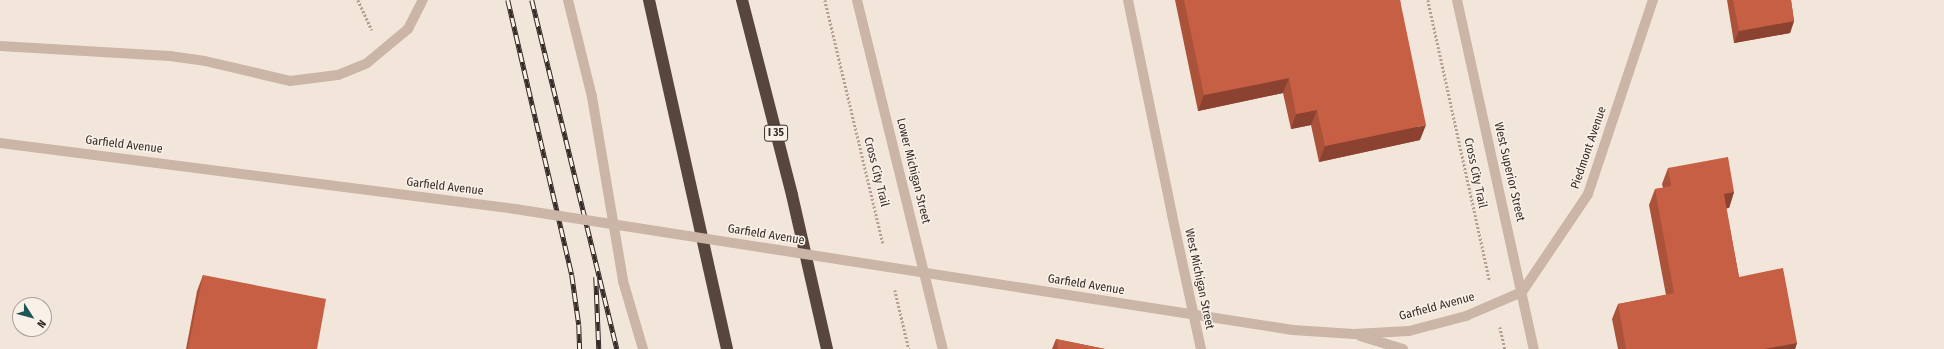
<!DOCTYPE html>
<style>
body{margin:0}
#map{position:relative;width:1944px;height:349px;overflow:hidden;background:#f2e6da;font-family:"Fira Sans Condensed",sans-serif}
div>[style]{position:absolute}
.path>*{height:2.5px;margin-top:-1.25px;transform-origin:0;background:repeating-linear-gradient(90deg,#b59f90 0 2px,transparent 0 4px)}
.service>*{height:10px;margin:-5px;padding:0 5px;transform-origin:5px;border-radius:5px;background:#cab5a6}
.minor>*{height:10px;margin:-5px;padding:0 5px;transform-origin:5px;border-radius:5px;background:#cab5a6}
.tertiary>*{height:10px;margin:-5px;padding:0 5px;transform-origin:5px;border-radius:5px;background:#cab5a6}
.motorway>*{height:12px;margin:-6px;padding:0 6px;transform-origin:6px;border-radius:6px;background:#57453e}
.rail>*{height:4.5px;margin-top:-2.25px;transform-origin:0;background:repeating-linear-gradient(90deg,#f9f0e7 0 9px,#362b27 0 18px);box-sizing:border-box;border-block:1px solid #362b27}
.tertiary-bridge>*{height:10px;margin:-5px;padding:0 5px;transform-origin:5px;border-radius:5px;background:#cab5a6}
.wall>*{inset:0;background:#aa523a}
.shaded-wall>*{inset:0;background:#8b4230}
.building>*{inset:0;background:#c65f44}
span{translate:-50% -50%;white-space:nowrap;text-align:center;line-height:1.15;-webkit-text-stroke:3px #f9f0e7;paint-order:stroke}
.shield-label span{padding:1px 3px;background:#f9f0e7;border:1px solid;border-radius:3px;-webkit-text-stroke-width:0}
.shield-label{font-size:11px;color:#362b27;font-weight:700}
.street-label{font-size:12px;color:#362b27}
.north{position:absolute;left:12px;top:297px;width:40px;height:40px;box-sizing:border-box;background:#f9f0e7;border:1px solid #aba19a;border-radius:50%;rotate:126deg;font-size:11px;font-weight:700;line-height:16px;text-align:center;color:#362b27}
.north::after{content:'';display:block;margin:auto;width:14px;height:18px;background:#1d5657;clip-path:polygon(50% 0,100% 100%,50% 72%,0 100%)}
</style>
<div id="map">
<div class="path">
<i style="left:358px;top:0;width:33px;rotate:65deg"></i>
<i style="left:825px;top:0;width:250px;rotate:76.6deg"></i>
<i style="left:1428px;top:0;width:288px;rotate:77.6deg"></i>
<i style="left:895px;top:290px;width:61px;rotate:76.7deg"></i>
<i style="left:1500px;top:327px;width:23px;rotate:77deg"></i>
</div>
<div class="service">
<i style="left:568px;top:0;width:100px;rotate:76.1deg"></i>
<i style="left:592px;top:97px;width:187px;rotate:80.4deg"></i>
<i style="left:623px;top:281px;width:71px;rotate:73.6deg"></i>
<i style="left:1128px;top:0;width:219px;rotate:78.4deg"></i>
<i style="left:0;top:46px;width:170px;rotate:3.4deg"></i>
<i style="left:170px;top:56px;width:35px;rotate:8deg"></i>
<i style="left:205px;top:61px;width:87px;rotate:13.2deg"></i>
<i style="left:290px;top:81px;width:48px;rotate:-7.1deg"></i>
<i style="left:338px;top:75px;width:31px;rotate:-22deg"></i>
<i style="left:367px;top:63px;width:53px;rotate:-39.7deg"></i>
<i style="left:408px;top:29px;width:33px;rotate:-63deg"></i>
</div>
<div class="minor">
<i style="left:857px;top:0;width:359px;rotate:76.2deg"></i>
<i style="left:1172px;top:215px;width:137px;rotate:77.8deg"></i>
</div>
<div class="tertiary">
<i style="left:1457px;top:0;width:357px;rotate:77.6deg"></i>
<i style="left:1522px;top:292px;width:118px;rotate:-56deg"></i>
<i style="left:1588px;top:194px;width:205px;rotate:-71.5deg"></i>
<i style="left:1293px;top:330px;width:61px;rotate:3.8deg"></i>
<i style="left:1354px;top:334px;width:55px;rotate:-3.1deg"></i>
<i style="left:1409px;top:331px;width:59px;rotate:-14.7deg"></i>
<i style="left:1466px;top:316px;width:61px;rotate:-23.2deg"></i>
<i style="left:1360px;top:336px;width:45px;rotate:16.8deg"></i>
</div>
<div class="motorway">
<i style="left:649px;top:0;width:358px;rotate:77.4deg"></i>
<i style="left:742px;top:0;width:201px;rotate:75.6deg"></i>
<i style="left:792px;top:195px;width:158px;rotate:77.2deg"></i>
</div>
<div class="rail">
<i style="left:508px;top:0;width:282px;rotate:76.9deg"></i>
<i style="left:572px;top:275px;width:50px;rotate:82deg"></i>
<i style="left:579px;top:325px;width:24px;rotate:88deg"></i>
<i style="left:532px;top:0;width:359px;rotate:76.3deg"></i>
<i style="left:596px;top:277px;width:72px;rotate:87.6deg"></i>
</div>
<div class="tertiary-bridge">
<i style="left:0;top:143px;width:519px;rotate:7.3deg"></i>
<i style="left:515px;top:209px;width:787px;rotate:8.84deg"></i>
</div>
<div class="wall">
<i style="clip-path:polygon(1175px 0,1400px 0,1420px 140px,1319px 162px,1311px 125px,1291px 129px,1283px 93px,1198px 111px)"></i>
<i style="clip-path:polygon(1727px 0,1791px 0,1794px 21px,1790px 33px,1734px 43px)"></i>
<i style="clip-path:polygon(1668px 168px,1734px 192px,1729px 208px,1726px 208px,1739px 277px,1797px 343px,1795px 349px,1618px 349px,1612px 319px,1618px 304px,1666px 295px,1649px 205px,1655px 189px,1663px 188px,1662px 184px)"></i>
<i style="clip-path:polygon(203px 275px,317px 349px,186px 349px,197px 291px)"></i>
<i style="clip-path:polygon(1056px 339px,1105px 349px,1052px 349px)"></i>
</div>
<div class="shaded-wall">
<i style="clip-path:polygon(1794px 21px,1790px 33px,1734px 43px,1739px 31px)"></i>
<i style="clip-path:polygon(1289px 78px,1283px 93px,1198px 111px,1204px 95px)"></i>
<i style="clip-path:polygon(1317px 110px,1311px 125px,1291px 129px,1296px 114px)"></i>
<i style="clip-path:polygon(1426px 125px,1420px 140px,1319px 162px,1325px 146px)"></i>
<i style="clip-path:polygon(1734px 192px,1729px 208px,1718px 210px,1724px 194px)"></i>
<i style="clip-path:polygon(1797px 343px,1795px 349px,1764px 349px)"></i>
</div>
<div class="building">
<i style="clip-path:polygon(1184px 0,1400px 0,1426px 125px,1325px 146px,1317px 110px,1296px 114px,1289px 78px,1204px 95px)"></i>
<i style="clip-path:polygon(1733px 0,1791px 0,1794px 21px,1739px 31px)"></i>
<i style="clip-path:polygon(1728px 157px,1734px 192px,1724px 194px,1739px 277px,1783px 268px,1797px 343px,1764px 349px,1626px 349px,1618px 304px,1674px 293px,1655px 189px,1671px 186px,1668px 168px)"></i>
<i style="clip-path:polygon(203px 275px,326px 299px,317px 349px,188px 349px)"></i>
<i style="clip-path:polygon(1056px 339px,1105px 349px,1058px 349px)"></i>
</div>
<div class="shield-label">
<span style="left:776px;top:133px">I 35</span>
</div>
<div class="street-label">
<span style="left:124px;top:145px;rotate:7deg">Garfield Avenue</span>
<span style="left:1589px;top:148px;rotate:-71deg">Piedmont Avenue</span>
<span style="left:913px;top:171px;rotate:76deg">Lower Michigan Street</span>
<span style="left:876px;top:172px;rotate:76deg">Cross City Trail</span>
<span style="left:1509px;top:172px;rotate:77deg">West Superior Street</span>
<span style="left:1475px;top:173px;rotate:78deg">Cross City Trail</span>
<span style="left:445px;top:187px;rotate:7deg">Garfield Avenue</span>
<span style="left:766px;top:235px;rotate:9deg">Garfield Avenue</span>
<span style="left:1199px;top:279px;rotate:78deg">West Michigan Street</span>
<span style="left:1086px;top:285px;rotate:9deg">Garfield Avenue</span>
<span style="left:1437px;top:307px;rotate:-15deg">Garfield Avenue</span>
</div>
<div class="north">N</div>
</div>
